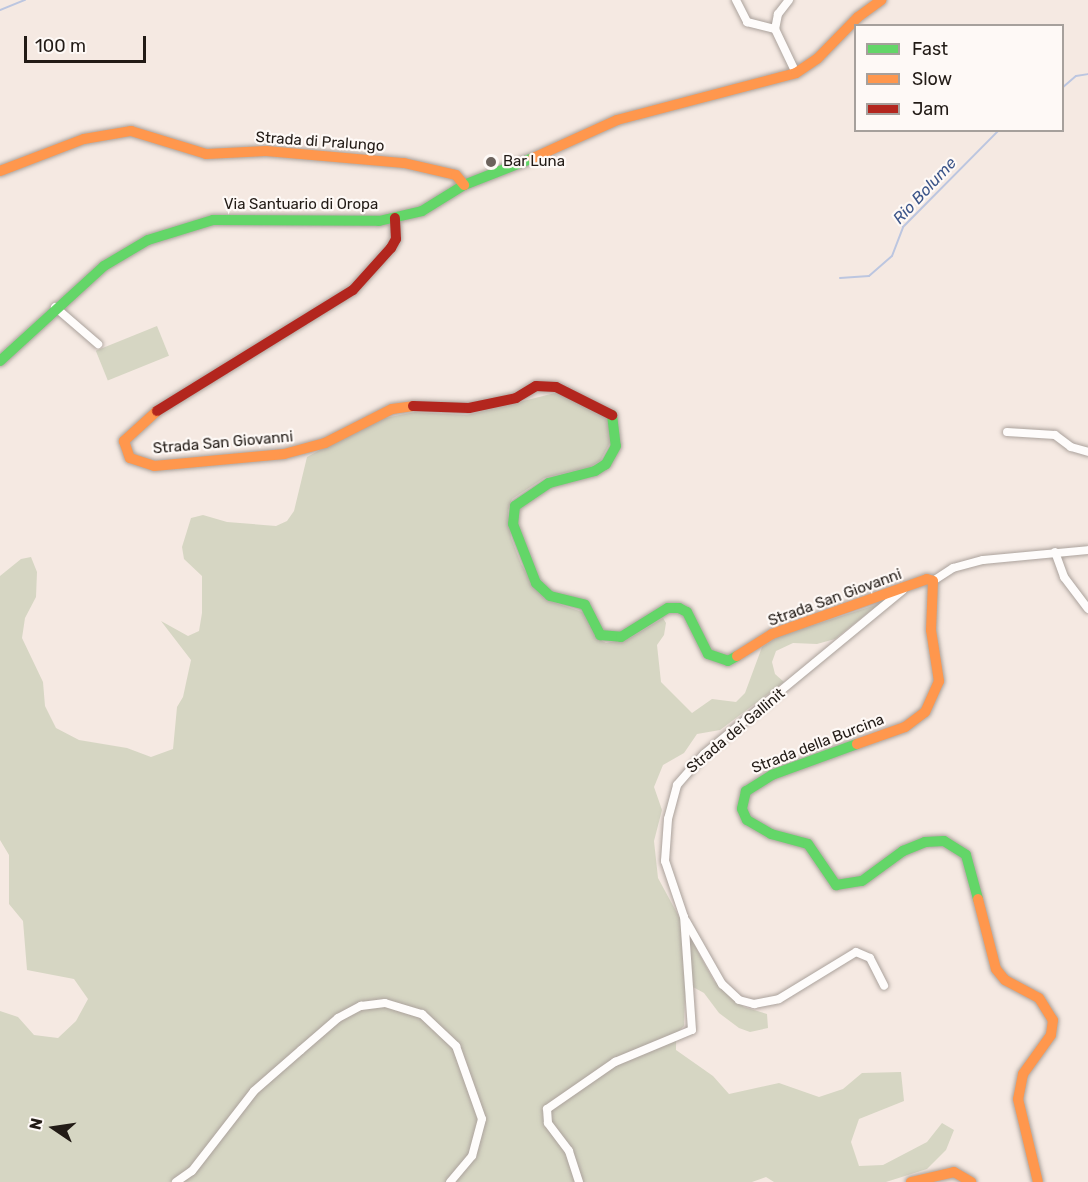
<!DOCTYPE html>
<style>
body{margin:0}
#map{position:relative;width:1088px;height:1182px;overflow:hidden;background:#f5e9e2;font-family:Rubik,sans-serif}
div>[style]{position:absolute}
.green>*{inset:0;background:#d6d6c3;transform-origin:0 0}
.stream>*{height:2px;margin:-1px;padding:0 1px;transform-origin:1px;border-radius:1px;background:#bcc6e0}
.roads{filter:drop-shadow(0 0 2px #aba29c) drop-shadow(0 0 2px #aba29c)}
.street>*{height:8px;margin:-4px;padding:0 4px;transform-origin:4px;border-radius:4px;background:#fefcfb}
.fast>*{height:10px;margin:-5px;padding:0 5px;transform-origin:5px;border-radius:5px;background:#63d668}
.slow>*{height:10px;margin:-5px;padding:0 5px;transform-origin:5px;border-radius:5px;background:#ff974d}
.jam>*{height:10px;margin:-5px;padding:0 5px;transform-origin:5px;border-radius:5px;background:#b3261e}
.dots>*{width:16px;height:16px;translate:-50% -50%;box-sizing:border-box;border:3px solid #fef9f6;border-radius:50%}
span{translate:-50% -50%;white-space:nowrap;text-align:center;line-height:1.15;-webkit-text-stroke:4.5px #fef9f6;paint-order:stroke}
.street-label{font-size:15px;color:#221b16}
.poi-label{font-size:15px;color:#221b16}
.left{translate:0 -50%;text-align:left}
.water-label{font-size:16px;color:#3c5589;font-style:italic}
.legend{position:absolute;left:854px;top:24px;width:210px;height:108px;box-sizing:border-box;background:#fef9f6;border:2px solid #a6a09c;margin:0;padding:8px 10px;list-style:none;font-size:18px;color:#221b16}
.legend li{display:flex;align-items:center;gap:12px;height:30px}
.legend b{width:30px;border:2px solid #a6a09c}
.north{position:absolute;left:24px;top:1098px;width:60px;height:60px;-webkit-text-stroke:4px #fef9f6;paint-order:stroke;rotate:283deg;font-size:16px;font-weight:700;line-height:24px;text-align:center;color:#221b16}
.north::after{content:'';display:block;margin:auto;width:21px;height:27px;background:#221b16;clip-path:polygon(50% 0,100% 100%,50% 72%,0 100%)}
.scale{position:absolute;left:24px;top:36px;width:122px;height:27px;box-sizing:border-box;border:3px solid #221b16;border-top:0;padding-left:8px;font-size:18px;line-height:21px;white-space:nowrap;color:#221b16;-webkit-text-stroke:4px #fef9f6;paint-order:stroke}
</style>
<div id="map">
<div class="green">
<i style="left:157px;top:326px;width:32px;height:66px;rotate:68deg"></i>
<i style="clip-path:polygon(559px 392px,606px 417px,611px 423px,612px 439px,600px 461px,590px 467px,544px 478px,512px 499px,508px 511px,511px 538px,521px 564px,539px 593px,550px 601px,585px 613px,597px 638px,606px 643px,630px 638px,663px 618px,666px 623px,664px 635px,657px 645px,661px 682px,692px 713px,712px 699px,736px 702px,745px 693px,762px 647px,779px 636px,879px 604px,835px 639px,817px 644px,793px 643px,776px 651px,772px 662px,775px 674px,784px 682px,720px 730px,697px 734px,684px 753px,663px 765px,654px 787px,662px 810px,654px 841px,658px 878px,714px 981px,744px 1007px,767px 1014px,768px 1028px,750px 1032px,739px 1028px,719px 1013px,704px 993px,693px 987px,685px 997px,684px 1026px,676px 1034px,676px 1050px,713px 1076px,729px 1094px,779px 1083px,819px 1097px,843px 1089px,862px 1073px,901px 1072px,904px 1101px,859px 1119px,851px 1142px,859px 1166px,883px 1165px,927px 1142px,942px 1123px,954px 1130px,946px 1150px,927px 1169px,886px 1182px,774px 1182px,766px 1177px,752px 1182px,0 1182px,0 1011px,18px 1017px,34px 1035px,58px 1038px,76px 1021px,88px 999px,74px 979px,27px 970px,23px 921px,9px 904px,9px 855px,0 840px,0 576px,21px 559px,31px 557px,37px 572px,36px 597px,25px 618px,22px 638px,43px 682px,45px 706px,56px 728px,79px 740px,127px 748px,151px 757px,173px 749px,177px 707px,183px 697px,191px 660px,161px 621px,188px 636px,199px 631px,202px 613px,202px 576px,184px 559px,182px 547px,191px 518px,203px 515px,227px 522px,276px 526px,287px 521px,294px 511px,307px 457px,375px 420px,415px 412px,467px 415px)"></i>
</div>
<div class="stream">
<i style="left:0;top:10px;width:27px;rotate:-22deg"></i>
<i style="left:1062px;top:88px;width:18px;rotate:-41deg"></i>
<i style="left:1076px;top:76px;width:12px;rotate:-9deg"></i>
<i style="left:840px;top:278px;width:29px;rotate:-4deg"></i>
<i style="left:869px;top:276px;width:30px;rotate:-41deg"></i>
<i style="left:892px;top:256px;width:31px;rotate:-69deg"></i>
<i style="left:903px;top:227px;width:136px;rotate:-45.3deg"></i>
</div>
<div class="roads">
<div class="street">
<i style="left:736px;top:0;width:25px;rotate:63deg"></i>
<i style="left:747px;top:22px;width:29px;rotate:14deg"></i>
<i style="left:789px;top:0;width:18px;rotate:128deg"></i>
<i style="left:778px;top:14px;width:15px;rotate:101deg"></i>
<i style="left:775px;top:29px;width:49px;rotate:64.5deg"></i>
<i style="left:55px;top:307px;width:57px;rotate:40.7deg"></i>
<i style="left:1007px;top:432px;width:48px;rotate:3.6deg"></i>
<i style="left:1055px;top:435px;width:20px;rotate:37deg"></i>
<i style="left:1071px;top:447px;width:18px;rotate:16deg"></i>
<i style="left:1055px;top:552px;width:27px;rotate:70deg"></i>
<i style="left:1064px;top:577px;width:40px;rotate:53deg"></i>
<i style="left:933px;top:581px;width:24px;rotate:-33deg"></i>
<i style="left:953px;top:568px;width:31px;rotate:-15deg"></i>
<i style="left:983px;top:560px;width:105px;rotate:-5.4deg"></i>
<i style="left:686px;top:921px;width:73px;rotate:60.3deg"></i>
<i style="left:722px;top:984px;width:23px;rotate:43deg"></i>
<i style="left:739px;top:1000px;width:16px;rotate:15deg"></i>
<i style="left:754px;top:1004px;width:25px;rotate:-11deg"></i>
<i style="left:779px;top:999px;width:90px;rotate:-31.4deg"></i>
<i style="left:856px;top:952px;width:15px;rotate:23deg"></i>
<i style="left:870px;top:958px;width:31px;rotate:63deg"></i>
<i style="left:176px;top:1182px;width:19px;rotate:-35deg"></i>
<i style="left:192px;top:1171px;width:101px;rotate:-52.2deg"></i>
<i style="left:254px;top:1091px;width:62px;rotate:-41.1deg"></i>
<i style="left:301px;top:1050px;width:49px;rotate:-40.9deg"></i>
<i style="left:338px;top:1018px;width:26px;rotate:-28deg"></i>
<i style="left:361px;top:1006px;width:24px;rotate:-7deg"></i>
<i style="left:385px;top:1003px;width:39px;rotate:17deg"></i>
<i style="left:422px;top:1014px;width:47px;rotate:43.3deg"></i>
<i style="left:456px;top:1046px;width:77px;rotate:70.4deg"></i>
<i style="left:482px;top:1119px;width:38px;rotate:105deg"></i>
<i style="left:472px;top:1156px;width:34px;rotate:130deg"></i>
<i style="left:579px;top:1182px;width:33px;rotate:-108deg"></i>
<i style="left:569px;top:1151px;width:35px;rotate:-127deg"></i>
<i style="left:548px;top:1123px;width:14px;rotate:-94deg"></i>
<i style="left:547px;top:1109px;width:83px;rotate:-34.7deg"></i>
<i style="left:615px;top:1062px;width:83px;rotate:-22.6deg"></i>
<i style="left:692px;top:1030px;width:113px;rotate:-94deg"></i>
<i style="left:684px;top:917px;width:59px;rotate:-108.7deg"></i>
<i style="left:665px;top:861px;width:42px;rotate:-85.9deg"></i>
<i style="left:668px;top:819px;width:35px;rotate:-75deg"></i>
<i style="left:677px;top:785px;width:41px;rotate:-48.9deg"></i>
<i style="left:704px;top:754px;width:258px;rotate:-39.5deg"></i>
</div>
<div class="fast">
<i style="left:0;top:361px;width:141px;rotate:-42.4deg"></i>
<i style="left:104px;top:266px;width:51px;rotate:-30.6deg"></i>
<i style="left:148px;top:240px;width:68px;rotate:-17.1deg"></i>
<i style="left:213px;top:220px;width:166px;rotate:0.3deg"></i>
<i style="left:379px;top:221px;width:44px;rotate:-13.1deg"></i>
<i style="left:422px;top:211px;width:49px;rotate:-31.8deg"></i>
<i style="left:464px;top:185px;width:74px;rotate:-21.4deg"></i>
<i style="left:612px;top:415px;width:31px;rotate:83deg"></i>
<i style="left:616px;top:446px;width:21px;rotate:119deg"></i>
<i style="left:606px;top:464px;width:13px;rotate:148deg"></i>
<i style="left:595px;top:471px;width:48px;rotate:165.4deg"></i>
<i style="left:549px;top:483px;width:41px;rotate:145.9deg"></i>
<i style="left:515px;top:506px;width:18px;rotate:96deg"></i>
<i style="left:513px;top:524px;width:63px;rotate:68.7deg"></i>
<i style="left:536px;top:583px;width:19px;rotate:43deg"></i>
<i style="left:550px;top:596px;width:36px;rotate:14deg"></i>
<i style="left:585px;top:605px;width:34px;rotate:63deg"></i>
<i style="left:600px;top:635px;width:21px;rotate:5deg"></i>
<i style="left:621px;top:637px;width:55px;rotate:-31.7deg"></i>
<i style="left:668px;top:608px;width:11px"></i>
<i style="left:679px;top:608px;width:9px;rotate:27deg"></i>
<i style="left:687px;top:612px;width:47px;rotate:63.4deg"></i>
<i style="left:708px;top:654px;width:21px;rotate:19deg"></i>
<i style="left:728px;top:661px;width:10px;rotate:-29deg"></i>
<i style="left:857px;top:744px;width:90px;rotate:160deg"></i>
<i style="left:772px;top:775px;width:31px;rotate:148deg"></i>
<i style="left:746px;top:791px;width:18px;rotate:103deg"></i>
<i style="left:742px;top:809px;width:12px;rotate:66deg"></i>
<i style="left:747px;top:820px;width:28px;rotate:30deg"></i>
<i style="left:771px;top:834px;width:38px;rotate:15deg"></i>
<i style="left:808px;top:844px;width:50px;rotate:55.7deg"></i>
<i style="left:836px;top:885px;width:26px;rotate:-9deg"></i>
<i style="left:862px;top:881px;width:51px;rotate:-36.2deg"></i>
<i style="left:903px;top:851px;width:24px;rotate:-22deg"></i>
<i style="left:925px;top:842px;width:19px;rotate:-3deg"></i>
<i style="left:944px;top:841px;width:26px;rotate:32deg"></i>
<i style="left:966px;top:855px;width:46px;rotate:74.7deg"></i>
</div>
<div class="slow">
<i style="left:533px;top:158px;width:92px;rotate:-24.3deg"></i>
<i style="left:617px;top:120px;width:185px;rotate:-14.7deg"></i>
<i style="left:796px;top:73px;width:25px;rotate:-34deg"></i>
<i style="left:817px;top:59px;width:59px;rotate:-45.7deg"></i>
<i style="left:858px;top:17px;width:29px;rotate:-36deg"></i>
<i style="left:0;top:171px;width:90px;rotate:-20.9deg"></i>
<i style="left:84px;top:139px;width:48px;rotate:-9.7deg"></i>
<i style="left:131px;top:131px;width:78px;rotate:17deg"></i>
<i style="left:206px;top:154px;width:60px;rotate:-2.9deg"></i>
<i style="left:266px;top:151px;width:139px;rotate:5deg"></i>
<i style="left:404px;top:163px;width:53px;rotate:13deg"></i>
<i style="left:456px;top:175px;width:13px;rotate:51deg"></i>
<i style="left:157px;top:411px;width:45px;rotate:137.7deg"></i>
<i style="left:124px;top:441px;width:18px;rotate:71deg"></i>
<i style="left:130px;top:458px;width:25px;rotate:18deg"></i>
<i style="left:154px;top:466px;width:131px;rotate:-5.3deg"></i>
<i style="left:284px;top:454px;width:42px;rotate:-15deg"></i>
<i style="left:325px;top:443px;width:75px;rotate:-26.9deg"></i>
<i style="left:392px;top:409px;width:21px;rotate:-8deg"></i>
<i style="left:737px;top:656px;width:41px;rotate:-32.2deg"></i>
<i style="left:772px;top:634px;width:164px;rotate:-19.5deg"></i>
<i style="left:927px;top:579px;width:6px;rotate:18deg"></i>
<i style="left:933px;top:581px;width:49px;rotate:92.3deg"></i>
<i style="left:931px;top:630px;width:52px;rotate:81.1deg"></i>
<i style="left:939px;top:681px;width:34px;rotate:114deg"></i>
<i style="left:925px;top:712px;width:25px;rotate:143deg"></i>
<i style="left:905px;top:727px;width:51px;rotate:160.5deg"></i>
<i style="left:978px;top:899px;width:72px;rotate:75.6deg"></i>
<i style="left:996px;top:969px;width:14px;rotate:51deg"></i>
<i style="left:1005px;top:980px;width:38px;rotate:28deg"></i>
<i style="left:1039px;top:998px;width:26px;rotate:58deg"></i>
<i style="left:1053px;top:1020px;width:15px;rotate:98deg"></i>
<i style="left:1051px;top:1035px;width:48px;rotate:125.7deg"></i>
<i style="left:1023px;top:1074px;width:25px;rotate:101deg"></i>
<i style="left:1018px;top:1099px;width:85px;rotate:76.5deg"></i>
<i style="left:911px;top:1182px;width:44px;rotate:-13.1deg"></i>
<i style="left:954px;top:1172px;width:20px;rotate:30deg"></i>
</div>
<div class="jam">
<i style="left:413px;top:406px;width:56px;rotate:2deg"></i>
<i style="left:469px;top:408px;width:48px;rotate:-12deg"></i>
<i style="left:516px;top:398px;width:23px;rotate:-31deg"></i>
<i style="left:536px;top:386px;width:20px;rotate:3deg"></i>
<i style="left:556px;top:387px;width:63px;rotate:26.6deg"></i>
<i style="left:157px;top:411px;width:230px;rotate:-31.7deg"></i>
<i style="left:353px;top:290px;width:57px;rotate:-47.9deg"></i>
<i style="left:391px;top:248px;width:10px;rotate:-61deg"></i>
<i style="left:396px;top:239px;width:21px;rotate:-93deg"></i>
</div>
</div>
<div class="dots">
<i style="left:491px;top:162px;background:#6c635d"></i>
</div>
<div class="street-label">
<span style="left:320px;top:142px;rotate:4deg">Strada di Pralungo</span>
<span style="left:301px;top:205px">Via Santuario di Oropa</span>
<span style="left:223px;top:443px;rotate:-5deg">Strada San Giovanni</span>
<span style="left:835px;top:598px;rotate:-20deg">Strada San Giovanni</span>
<span style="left:736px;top:731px;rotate:-40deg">Strada dei Gallinit</span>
<span style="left:818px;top:744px;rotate:-21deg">Strada della Burcina</span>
</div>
<div class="poi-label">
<span class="left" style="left:503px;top:162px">Bar Luna</span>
</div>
<div class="water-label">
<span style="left:925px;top:191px;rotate:-47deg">Rio Bolume</span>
</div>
<ul class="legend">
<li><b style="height:8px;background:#63d668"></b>Fast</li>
<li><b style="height:8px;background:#ff974d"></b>Slow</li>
<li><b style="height:8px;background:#b3261e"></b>Jam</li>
</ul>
<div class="north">N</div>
<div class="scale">100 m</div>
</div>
